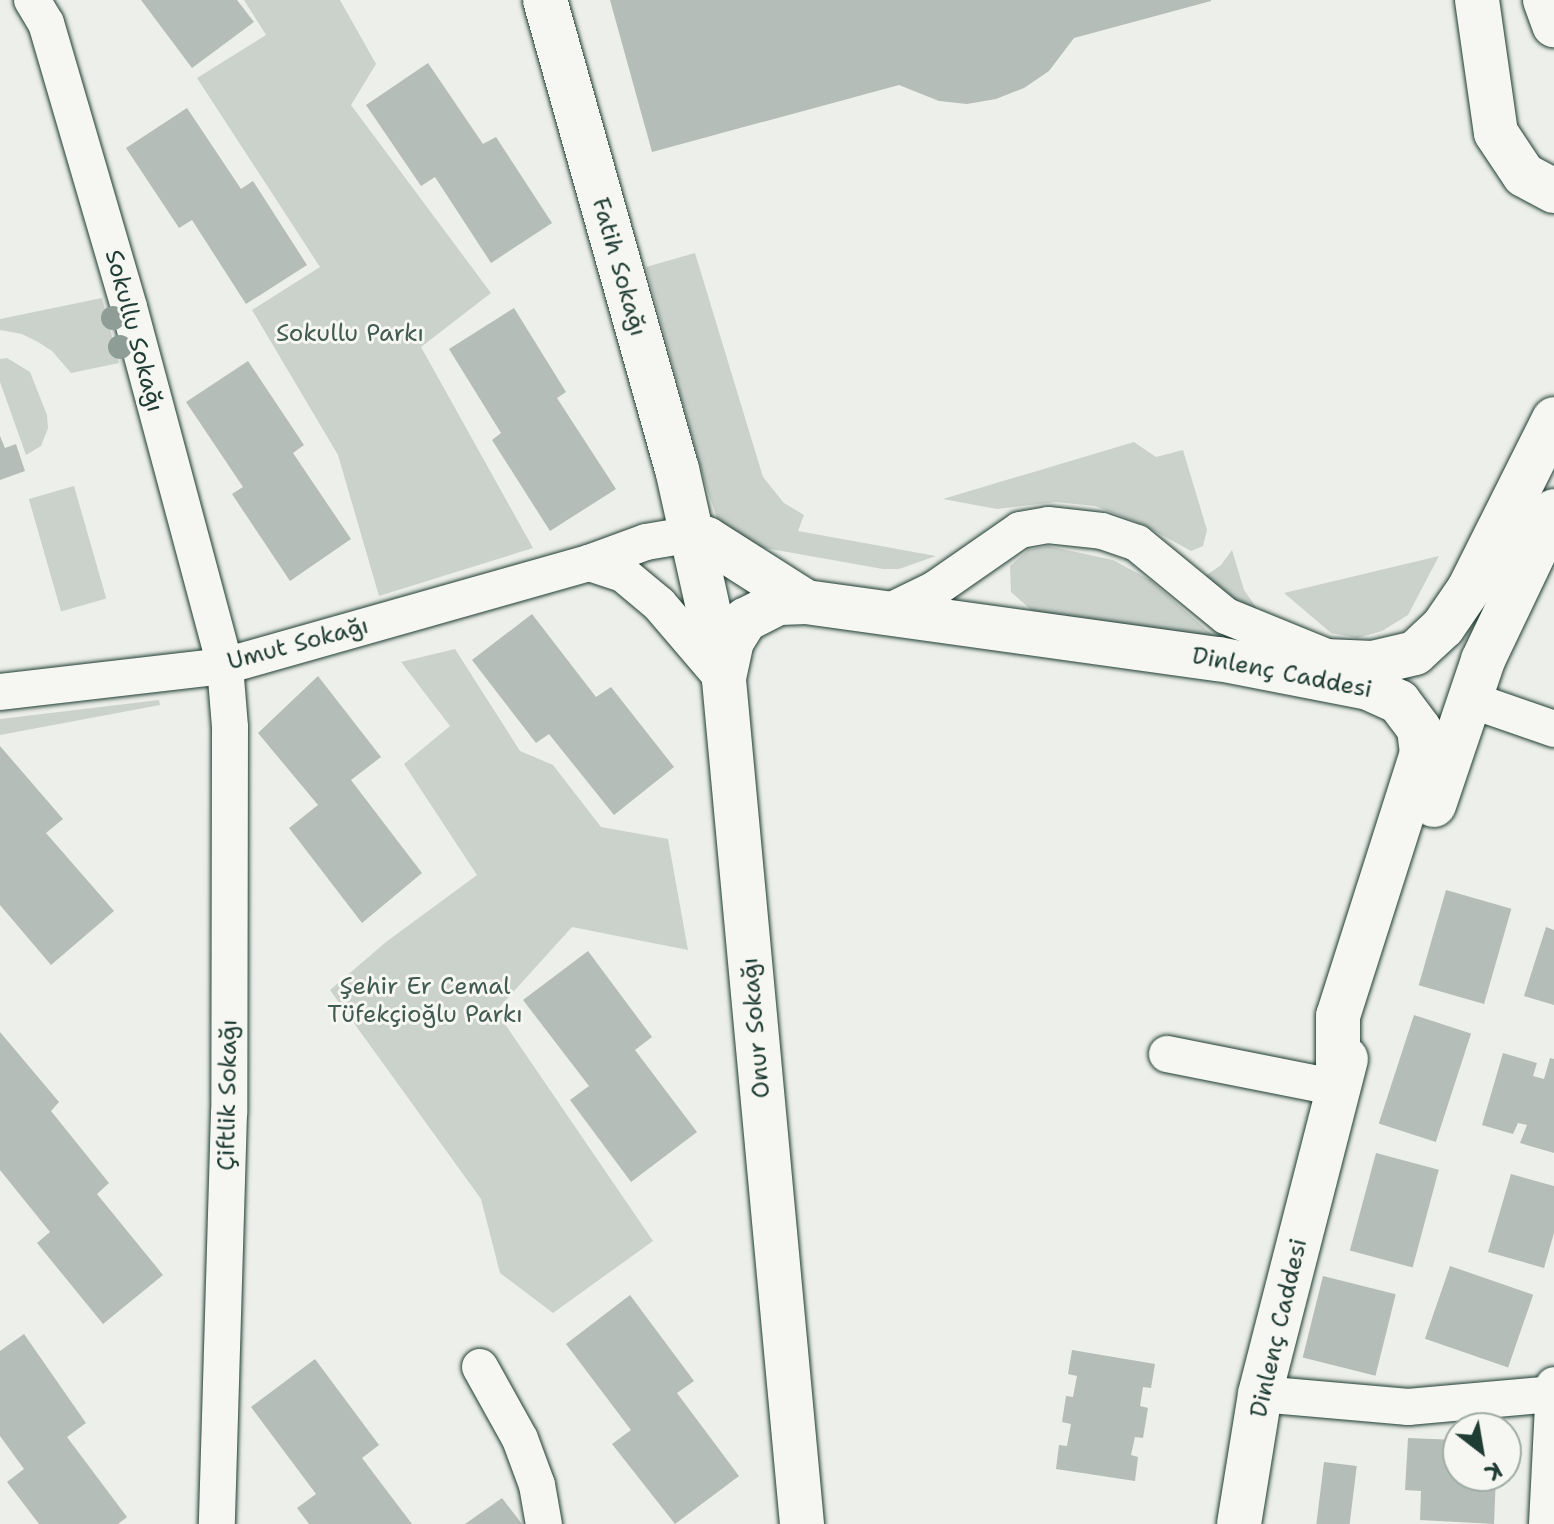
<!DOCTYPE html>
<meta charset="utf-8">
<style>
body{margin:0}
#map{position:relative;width:1554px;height:1524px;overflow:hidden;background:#edefea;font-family:"Shantell Sans",sans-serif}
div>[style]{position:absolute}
.green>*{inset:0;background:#cbd2cc;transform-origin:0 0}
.building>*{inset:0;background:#b4bdb8;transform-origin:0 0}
.roads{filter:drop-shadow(0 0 2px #1f3d34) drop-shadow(0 0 2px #1f3d34)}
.minor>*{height:36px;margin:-18px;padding:0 18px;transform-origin:18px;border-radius:18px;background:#f6f6f2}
.major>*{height:44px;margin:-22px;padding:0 22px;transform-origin:22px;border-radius:22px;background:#f6f6f2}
.trees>*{width:24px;height:24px;margin:-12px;border-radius:50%;background:#8e9e96}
span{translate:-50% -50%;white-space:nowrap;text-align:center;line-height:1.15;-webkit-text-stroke:6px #f6f6f2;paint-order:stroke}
.street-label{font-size:24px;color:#1f3d34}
.park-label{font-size:24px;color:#415b52}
.north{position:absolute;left:1442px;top:1412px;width:80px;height:80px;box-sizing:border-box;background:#f6f6f2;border:2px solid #a0aca6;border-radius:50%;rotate:149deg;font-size:22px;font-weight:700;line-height:32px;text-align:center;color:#1f3d34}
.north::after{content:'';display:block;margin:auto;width:28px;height:36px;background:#1f3d34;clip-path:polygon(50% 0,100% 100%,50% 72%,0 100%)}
</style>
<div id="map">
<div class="green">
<i style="clip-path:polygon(244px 0,340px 0,376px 64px,351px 105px,491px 293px,421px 347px,533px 548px,379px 596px,338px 455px,252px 310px,320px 267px,197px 78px,266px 35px)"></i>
<i style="clip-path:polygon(695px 253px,763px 477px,784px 503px,804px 515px,798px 531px,936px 556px,899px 569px,883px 569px,736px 543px,717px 518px,705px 483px,646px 267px)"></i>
<i style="clip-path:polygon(102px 298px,119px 363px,71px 373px,52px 351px,38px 342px,22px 334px,0 330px,0 319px)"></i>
<i style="clip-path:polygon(7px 358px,30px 372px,47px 415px,48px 428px,41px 446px,26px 455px,0 382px,0 359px)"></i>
<i style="clip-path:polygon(1134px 442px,1156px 457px,1183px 450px,1207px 530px,1203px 546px,1191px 551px,1142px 524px,1095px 506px,1056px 502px,997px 509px,943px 499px)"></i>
<i style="left:74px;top:486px;width:117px;height:47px;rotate:74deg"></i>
<i style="clip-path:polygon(1048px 546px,1113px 560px,1150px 580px,1217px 639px,1036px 614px,1011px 592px,1010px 566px,1028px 550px)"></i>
<i style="clip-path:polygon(1232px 550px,1244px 590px,1268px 624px,1237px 613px,1204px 577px,1221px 565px)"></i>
<i style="clip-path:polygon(1439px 556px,1408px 615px,1382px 631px,1357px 638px,1331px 633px,1284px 593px)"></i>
<i style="clip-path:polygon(455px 649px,520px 751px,553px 765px,601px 827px,668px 839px,688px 950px,572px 927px,496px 1011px,653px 1241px,553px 1313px,500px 1273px,481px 1199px,330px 990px,386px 942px,477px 875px,404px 764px,450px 726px,401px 662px)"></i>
<i style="clip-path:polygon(159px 700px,160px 705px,0 735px,0 719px)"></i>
</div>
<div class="building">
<i style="clip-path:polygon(141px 0,237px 0,254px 22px,192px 68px)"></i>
<i style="clip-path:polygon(610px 0,1211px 0,1211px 1px,1074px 38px,1049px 71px,1024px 88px,996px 99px,967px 104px,939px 101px,899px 85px,652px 152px)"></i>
<i style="clip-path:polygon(428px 63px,483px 144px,496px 137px,552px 223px,491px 263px,435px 177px,421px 186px,366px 105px)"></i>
<i style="clip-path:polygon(187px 108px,241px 189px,253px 181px,307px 265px,246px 304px,192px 220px,179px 228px,126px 148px)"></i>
<i style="clip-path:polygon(514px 308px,566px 392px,557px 398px,616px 489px,550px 531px,492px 440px,501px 433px,449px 349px)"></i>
<i style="clip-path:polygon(248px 361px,304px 445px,293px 453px,351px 539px,290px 581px,232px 494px,243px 487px,186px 402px)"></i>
<i style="clip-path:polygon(0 436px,5px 448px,16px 444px,25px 471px,0 480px)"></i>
<i style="clip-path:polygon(532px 614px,596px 697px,611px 687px,674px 767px,614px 815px,549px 734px,536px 743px,472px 660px)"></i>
<i style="clip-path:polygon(318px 676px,381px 757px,351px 780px,422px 873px,362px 923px,289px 828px,318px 805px,258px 733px)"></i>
<i style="clip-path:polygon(0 746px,63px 819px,46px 833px,114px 911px,51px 965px,0 905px)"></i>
<i style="left:1446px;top:890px;width:68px;height:99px;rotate:16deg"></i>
<i style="clip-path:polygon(1546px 927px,1554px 930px,1554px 1005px,1524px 996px)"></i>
<i style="clip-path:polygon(588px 951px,652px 1037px,635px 1050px,697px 1132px,631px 1182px,570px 1100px,589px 1086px,523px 1000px)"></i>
<i style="left:1414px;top:1015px;width:60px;height:114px;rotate:18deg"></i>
<i style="clip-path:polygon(0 1032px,59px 1102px,51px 1111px,109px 1183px,97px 1194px,163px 1275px,103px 1324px,37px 1243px,50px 1232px,0 1170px)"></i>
<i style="clip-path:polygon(1503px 1053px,1537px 1063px,1533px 1076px,1544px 1079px,1550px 1058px,1554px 1059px,1554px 1153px,1520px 1143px,1527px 1125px,1518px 1123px,1513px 1134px,1482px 1125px)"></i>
<i style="left:1376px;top:1153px;width:65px;height:101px;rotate:15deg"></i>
<i style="clip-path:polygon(1511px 1174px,1554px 1186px,1554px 1233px,1544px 1268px,1488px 1252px)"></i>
<i style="left:1450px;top:1266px;width:88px;height:77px;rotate:19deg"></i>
<i style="left:1323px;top:1276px;width:75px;height:84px;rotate:14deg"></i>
<i style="clip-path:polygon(630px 1295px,694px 1381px,677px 1393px,739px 1476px,675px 1524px,612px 1444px,631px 1430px,566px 1344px)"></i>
<i style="clip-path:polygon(24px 1334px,86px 1423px,67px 1437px,127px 1517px,118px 1524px,39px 1524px,7px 1482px,24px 1469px,0 1436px,0 1351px)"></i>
<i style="clip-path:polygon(1072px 1350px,1155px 1364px,1151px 1388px,1143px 1387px,1140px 1406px,1148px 1408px,1143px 1438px,1135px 1437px,1131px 1455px,1138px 1457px,1135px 1481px,1056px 1469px,1059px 1445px,1067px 1446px,1071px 1424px,1062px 1422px,1066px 1396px,1073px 1397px,1077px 1376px,1068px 1374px)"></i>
<i style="clip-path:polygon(315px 1359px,379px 1445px,362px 1458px,412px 1524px,309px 1524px,297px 1508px,316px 1494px,251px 1407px)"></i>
<i style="clip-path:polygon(1408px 1438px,1458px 1440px,1458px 1476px,1496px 1476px,1494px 1524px,1420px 1520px,1421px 1491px,1405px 1490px)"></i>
<i style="left:1324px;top:1462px;width:33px;height:63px;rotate:7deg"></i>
<i style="clip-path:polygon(502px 1498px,522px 1524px,465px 1524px)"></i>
</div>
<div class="roads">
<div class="minor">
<i style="left:32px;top:0;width:27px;rotate:59deg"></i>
<i style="left:46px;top:23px;width:296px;rotate:73.7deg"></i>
<i style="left:129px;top:307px;width:372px;rotate:75deg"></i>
<i style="left:225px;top:666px;width:61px;rotate:85.3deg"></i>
<i style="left:230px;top:727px;width:386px;rotate:90.1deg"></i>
<i style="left:229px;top:1113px;width:411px;rotate:91.7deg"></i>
<i style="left:589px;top:563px;width:36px;rotate:18deg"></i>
<i style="left:623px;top:574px;width:47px;rotate:39.8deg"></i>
<i style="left:659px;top:604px;width:100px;rotate:49.5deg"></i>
<i style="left:882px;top:615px;width:59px;rotate:-26.1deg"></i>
<i style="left:935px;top:589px;width:103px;rotate:-34.8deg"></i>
<i style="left:1020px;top:530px;width:28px;rotate:-10deg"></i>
<i style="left:1048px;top:525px;width:54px;rotate:6.3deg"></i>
<i style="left:1102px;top:531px;width:37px;rotate:19deg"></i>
<i style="left:1137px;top:543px;width:115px;rotate:39.4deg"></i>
<i style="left:1226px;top:616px;width:119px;rotate:22.2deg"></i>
<i style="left:0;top:692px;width:226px;rotate:-6.6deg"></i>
<i style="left:225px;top:666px;width:378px;rotate:-15.8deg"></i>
<i style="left:589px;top:563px;width:61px;rotate:-20.2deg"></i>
<i style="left:646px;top:542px;width:48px;rotate:-9.7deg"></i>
<i style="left:1482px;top:704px;width:76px;rotate:19.1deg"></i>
<i style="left:1167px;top:1054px;width:174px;rotate:11.2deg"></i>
<i style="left:480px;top:1367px;width:82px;rotate:60.9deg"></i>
<i style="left:520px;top:1439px;width:49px;rotate:69.7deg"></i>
<i style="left:537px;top:1485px;width:40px;rotate:80deg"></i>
<i style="left:1260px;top:1394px;width:149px;rotate:5deg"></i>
<i style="left:1408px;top:1407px;width:147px;rotate:-5.1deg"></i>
<i style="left:1547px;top:1524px;width:139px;rotate:-87.1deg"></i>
</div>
<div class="major">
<i style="left:545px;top:0;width:487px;rotate:74.3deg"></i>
<i style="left:677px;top:469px;width:216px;rotate:77.4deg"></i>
<i style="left:724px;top:680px;width:848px;rotate:84.72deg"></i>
<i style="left:1477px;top:0;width:134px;rotate:81.9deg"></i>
<i style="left:1496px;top:133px;width:50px;rotate:56.3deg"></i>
<i style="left:1524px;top:175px;width:34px;rotate:28deg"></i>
<i style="left:1545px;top:0;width:27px;rotate:70deg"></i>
<i style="left:693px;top:534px;width:15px;rotate:20deg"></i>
<i style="left:707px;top:539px;width:117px;rotate:32.5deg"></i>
<i style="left:1325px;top:661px;width:48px;rotate:2.4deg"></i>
<i style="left:1373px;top:663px;width:43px;rotate:-13.4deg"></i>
<i style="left:1415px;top:653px;width:38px;rotate:-43deg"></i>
<i style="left:1443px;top:627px;width:46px;rotate:-55.6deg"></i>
<i style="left:1469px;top:589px;width:190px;rotate:-63.4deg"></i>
<i style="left:724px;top:678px;width:38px;rotate:-78deg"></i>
<i style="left:732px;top:641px;width:25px;rotate:-58deg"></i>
<i style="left:745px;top:620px;width:38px;rotate:-27deg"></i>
<i style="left:779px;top:603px;width:27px;rotate:-2deg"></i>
<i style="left:806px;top:602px;width:417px;rotate:7.9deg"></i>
<i style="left:1219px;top:659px;width:152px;rotate:11deg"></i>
<i style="left:1368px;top:688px;width:34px;rotate:24deg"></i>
<i style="left:1399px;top:702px;width:34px;rotate:53deg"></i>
<i style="left:1419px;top:729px;width:24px;rotate:83deg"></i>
<i style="left:1422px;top:753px;width:276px;rotate:107.7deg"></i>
<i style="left:1338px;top:1016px;width:72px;rotate:90deg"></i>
<i style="left:1434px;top:805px;width:153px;rotate:-71.3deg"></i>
<i style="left:1483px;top:660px;width:165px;rotate:-64.5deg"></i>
<i style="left:1239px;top:1524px;width:132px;rotate:-80.8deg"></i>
<i style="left:1260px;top:1394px;width:346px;rotate:-75.6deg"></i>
</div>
</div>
<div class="trees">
<i style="left:113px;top:318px"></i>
<i style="left:120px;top:347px"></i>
</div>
<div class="street-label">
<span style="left:619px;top:267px;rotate:74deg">Fatih Sokağı</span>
<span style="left:134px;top:331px;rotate:75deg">Sokullu Sokağı</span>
<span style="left:298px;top:644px;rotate:-15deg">Umut Sokağı</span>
<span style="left:1282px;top:673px;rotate:11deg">Dinlenç Caddesi</span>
<span style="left:756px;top:1028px;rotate:-95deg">Onur Sokağı</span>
<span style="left:228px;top:1095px;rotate:-89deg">Çiftlik Sokağı</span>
<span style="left:1279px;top:1328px;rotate:-77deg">Dinlenç Caddesi</span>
</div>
<div class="park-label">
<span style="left:350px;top:334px">Sokullu Parkı</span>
<span style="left:425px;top:1001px">Şehir Er Cemal<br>Tüfekçioğlu Parkı</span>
</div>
<div class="north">K</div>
</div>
